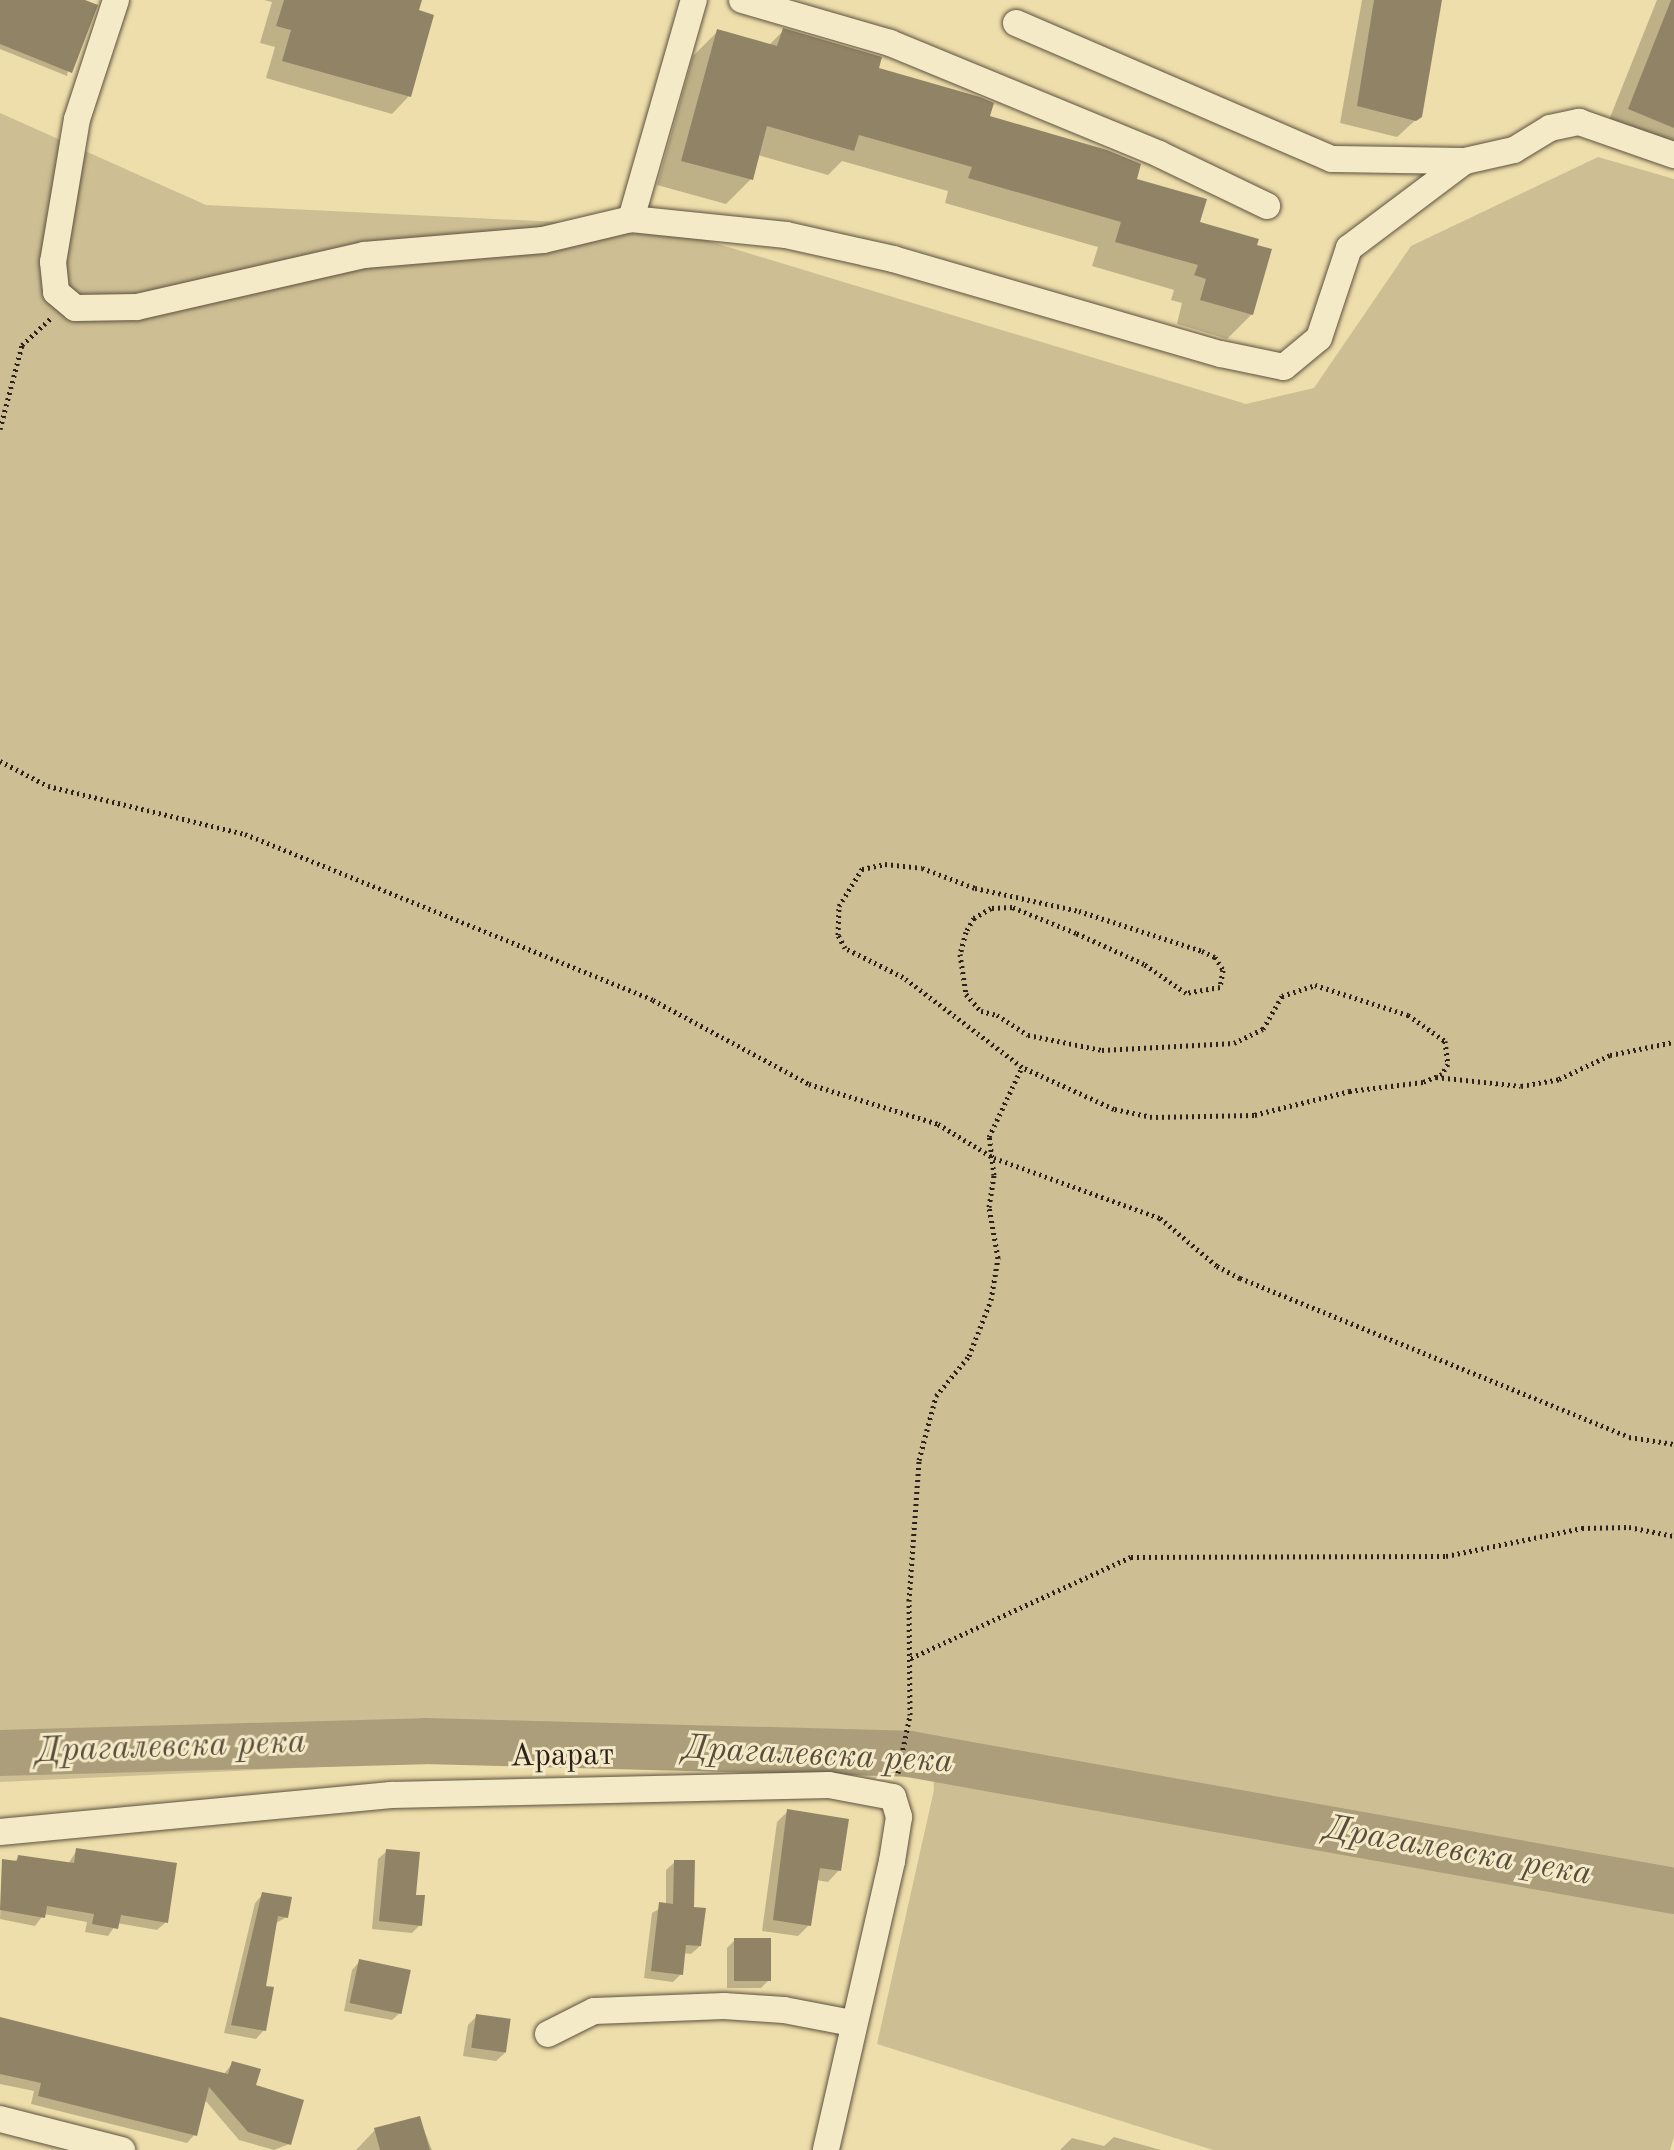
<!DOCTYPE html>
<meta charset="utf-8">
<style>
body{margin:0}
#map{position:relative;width:1674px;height:2150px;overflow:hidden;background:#eedeab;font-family:"Old Standard TT",serif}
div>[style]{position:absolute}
.green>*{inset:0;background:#cdbe93}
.shadow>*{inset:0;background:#0003}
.river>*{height:46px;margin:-23px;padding:0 23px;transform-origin:23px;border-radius:23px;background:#ac9e7a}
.building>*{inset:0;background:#918466;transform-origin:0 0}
.path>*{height:5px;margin-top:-2.5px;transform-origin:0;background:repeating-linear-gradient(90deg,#2d221b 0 2px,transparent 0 6px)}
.roads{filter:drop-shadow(0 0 2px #5d513f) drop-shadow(0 0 2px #5d513f)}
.minor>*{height:26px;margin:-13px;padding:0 13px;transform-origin:13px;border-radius:13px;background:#f4eac8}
span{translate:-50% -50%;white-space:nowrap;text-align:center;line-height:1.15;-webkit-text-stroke:6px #f4eac8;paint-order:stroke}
.street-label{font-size:32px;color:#2d221b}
.water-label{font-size:34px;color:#594d3c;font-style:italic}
</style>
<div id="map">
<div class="green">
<i style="clip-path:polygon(0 113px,206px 205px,662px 227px,1246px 404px,1314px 388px,1411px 246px,1598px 157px,1674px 179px,1674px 2137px,1670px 2150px,1213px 2150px,877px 2044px,934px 1790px,932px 1738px,0 1782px)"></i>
</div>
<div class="shadow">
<i style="clip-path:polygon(0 0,80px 0,67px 76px,0 49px)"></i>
<i style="clip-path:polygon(264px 0,419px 0,409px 96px,392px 114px,266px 78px,275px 47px,260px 43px,272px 2px)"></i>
<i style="clip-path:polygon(1362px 0,1440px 0,1420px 116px,1397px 137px,1340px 123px)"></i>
<i style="clip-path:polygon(1657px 0,1674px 0,1674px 163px,1603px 135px)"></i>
<i style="clip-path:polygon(718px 31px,768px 46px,783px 31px,1134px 180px,1197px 224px,1252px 314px,1227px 339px,1177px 324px,1182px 303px,1171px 300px,1174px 290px,1092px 266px,1098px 247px,945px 203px,948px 191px,842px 161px,828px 175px,758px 155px,751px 179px,726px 204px,657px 185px,693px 56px)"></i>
<i style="clip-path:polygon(788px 1811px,839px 1870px,828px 1882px,816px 1880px,809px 1925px,798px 1936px,762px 1931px,777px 1822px)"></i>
<i style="clip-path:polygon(77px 1850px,166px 1922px,157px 1930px,117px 1923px,108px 1936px,85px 1932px,87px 1922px,44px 1914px,35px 1926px,0 1919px,3px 1861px,13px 1863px,19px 1857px,68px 1864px)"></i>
<i style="clip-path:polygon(387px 1851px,414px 1897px,420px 1925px,412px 1933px,372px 1929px,378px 1859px)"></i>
<i style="clip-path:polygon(675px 1862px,700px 1946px,691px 1954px,683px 1953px,681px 1974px,673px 1982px,644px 1978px,652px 1913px,666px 1905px,666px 1870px)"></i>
<i style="clip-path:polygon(263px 1894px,287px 1917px,274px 1924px,263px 1987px,264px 2030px,256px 2039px,224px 2033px,255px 1903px)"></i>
<i style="clip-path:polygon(735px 1940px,769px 1980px,761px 1988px,727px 1988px,727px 1948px)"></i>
<i style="clip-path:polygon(360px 1961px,401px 2012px,392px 2020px,344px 2011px,352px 1970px)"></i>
<i style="clip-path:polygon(477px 2016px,505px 2053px,496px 2061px,463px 2056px,468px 2025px)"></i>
<i style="clip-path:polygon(0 2021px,223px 2075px,233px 2063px,289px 2144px,274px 2150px,239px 2140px,204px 2099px,195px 2134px,187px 2143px,31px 2104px,34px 2091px,0 2084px)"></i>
<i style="clip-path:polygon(419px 2118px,432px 2150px,356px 2150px,375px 2130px)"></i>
<i style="clip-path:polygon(1114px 2137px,1161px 2150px,1060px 2150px,1072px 2138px,1104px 2146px)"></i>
</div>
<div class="river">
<i style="left:0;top:1753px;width:424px;rotate:-1.6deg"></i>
<i style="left:424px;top:1741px;width:485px;rotate:1.5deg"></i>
<i style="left:909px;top:1754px;width:777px;rotate:10.15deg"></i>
</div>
<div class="building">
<i style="clip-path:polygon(0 0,85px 0,98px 5px,72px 73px,0 44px)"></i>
<i style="clip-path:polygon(284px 0,422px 0,419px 10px,434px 15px,411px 97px,282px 61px,291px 30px,276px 26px)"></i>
<i style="clip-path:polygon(1374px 0,1442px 0,1422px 117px,1416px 121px,1357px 106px)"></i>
<i style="clip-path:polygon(1671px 0,1674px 0,1674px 128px,1628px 109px)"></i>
<i style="clip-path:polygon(783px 28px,882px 57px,879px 68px,980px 97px,994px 103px,990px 116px,1107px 150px,1141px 164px,1137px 179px,1207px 199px,1200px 222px,1259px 239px,1257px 245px,1272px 249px,1253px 315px,1200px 300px,1206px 279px,1194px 275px,1198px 265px,1115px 242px,1121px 222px,968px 178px,972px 167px,859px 135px,854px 151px,767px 126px,753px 180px,681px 161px,717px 29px,777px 46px)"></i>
<i style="clip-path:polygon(787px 1809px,849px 1819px,841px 1871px,820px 1868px,811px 1926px,773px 1920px)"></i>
<i style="clip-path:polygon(76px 1848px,177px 1863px,168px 1923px,121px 1915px,118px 1929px,92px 1924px,94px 1914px,47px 1906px,45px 1918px,0 1910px,2px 1859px,17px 1861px,18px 1855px,74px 1863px)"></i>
<i style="clip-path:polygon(386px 1849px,420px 1852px,416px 1895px,425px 1895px,422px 1926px,379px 1921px)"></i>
<i style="clip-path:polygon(674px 1860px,695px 1860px,694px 1907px,706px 1908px,701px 1946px,686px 1945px,683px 1975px,651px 1971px,659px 1902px,673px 1904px)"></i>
<i style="clip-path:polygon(262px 1892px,292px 1897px,288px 1918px,278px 1916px,266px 1986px,274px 1987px,266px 2031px,231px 2025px)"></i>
<i style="left:734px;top:1938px;width:37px;height:43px"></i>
<i style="left:359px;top:1959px;width:53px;height:45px;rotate:12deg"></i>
<i style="left:476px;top:2014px;width:35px;height:34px;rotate:8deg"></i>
<i style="clip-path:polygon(0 2017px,228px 2074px,232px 2061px,261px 2069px,256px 2085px,304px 2100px,291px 2145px,248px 2132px,209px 2087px,197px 2136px,38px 2096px,41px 2083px,0 2074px)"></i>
<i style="clip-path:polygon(420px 2116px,430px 2150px,380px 2150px,374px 2128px)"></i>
</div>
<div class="path">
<i style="left:0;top:429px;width:87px;rotate:-75.3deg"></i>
<i style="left:22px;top:345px;width:40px;rotate:-43deg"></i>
<i style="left:0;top:761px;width:54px;rotate:27.5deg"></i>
<i style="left:48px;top:786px;width:203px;rotate:13.7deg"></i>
<i style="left:245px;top:834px;width:440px;rotate:22.1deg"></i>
<i style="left:653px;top:1000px;width:177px;rotate:28.3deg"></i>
<i style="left:809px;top:1084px;width:135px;rotate:17.2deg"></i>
<i style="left:938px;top:1124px;width:66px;rotate:31.3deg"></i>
<i style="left:994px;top:1158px;width:177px;rotate:19.9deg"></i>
<i style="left:1160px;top:1218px;width:75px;rotate:40.1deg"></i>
<i style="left:1217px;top:1266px;width:26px;rotate:28deg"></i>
<i style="left:1240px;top:1278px;width:420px;rotate:22.2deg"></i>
<i style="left:1629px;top:1437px;width:46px;rotate:8.8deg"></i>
<i style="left:885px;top:864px;width:37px;rotate:6deg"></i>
<i style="left:922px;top:868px;width:57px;rotate:20.7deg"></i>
<i style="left:975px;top:888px;width:107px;rotate:12.5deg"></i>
<i style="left:1079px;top:911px;width:129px;rotate:18deg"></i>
<i style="left:1202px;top:951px;width:14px;rotate:25deg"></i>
<i style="left:1215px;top:957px;width:15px;rotate:58deg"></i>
<i style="left:1223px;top:970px;width:17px;rotate:100deg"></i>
<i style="left:1220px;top:987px;width:35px;rotate:170deg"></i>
<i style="left:1186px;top:993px;width:51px;rotate:-145.4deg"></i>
<i style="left:1144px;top:964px;width:75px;rotate:-155.5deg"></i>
<i style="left:1076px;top:933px;width:69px;rotate:-157.9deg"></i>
<i style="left:1012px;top:907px;width:21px;rotate:177deg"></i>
<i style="left:991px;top:908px;width:20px;rotate:150deg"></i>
<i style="left:974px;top:918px;width:16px;rotate:120deg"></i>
<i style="left:966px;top:932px;width:23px;rotate:105deg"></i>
<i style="left:960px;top:954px;width:40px;rotate:81.5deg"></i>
<i style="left:966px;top:994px;width:23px;rotate:49deg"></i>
<i style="left:981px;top:1011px;width:16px;rotate:14deg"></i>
<i style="left:997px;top:1015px;width:37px;rotate:33deg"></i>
<i style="left:1028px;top:1035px;width:76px;rotate:11.5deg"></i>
<i style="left:1102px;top:1050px;width:132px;rotate:-3deg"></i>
<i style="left:1234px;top:1043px;width:32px;rotate:-26deg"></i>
<i style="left:1263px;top:1029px;width:38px;rotate:-60deg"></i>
<i style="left:1282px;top:996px;width:35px;rotate:-18deg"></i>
<i style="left:1315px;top:985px;width:98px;rotate:17.9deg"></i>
<i style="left:1408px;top:1015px;width:45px;rotate:35.1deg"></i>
<i style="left:1445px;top:1041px;width:23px;rotate:83deg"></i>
<i style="left:1448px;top:1064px;width:12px;rotate:121deg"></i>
<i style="left:1442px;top:1074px;width:21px;rotate:157deg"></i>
<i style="left:1423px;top:1082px;width:74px;rotate:173deg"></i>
<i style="left:1350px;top:1091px;width:99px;rotate:166deg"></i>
<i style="left:1254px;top:1115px;width:102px;rotate:178.9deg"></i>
<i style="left:1152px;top:1117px;width:39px;rotate:-168deg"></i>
<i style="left:1114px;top:1109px;width:101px;rotate:-155.5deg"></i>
<i style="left:1022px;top:1067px;width:149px;rotate:-142.9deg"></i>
<i style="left:903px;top:977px;width:65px;rotate:-153.4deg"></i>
<i style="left:845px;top:948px;width:15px;rotate:-118deg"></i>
<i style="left:838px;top:935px;width:29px;rotate:-88deg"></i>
<i style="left:839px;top:906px;width:44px;rotate:-58.1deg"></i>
<i style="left:862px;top:869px;width:24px;rotate:-12deg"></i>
<i style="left:1436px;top:1077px;width:85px;rotate:6deg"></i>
<i style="left:1521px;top:1086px;width:39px;rotate:-10deg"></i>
<i style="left:1559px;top:1079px;width:56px;rotate:-25.2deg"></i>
<i style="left:1610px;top:1055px;width:65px;rotate:-11.5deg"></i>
<i style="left:911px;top:1658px;width:242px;rotate:-24.7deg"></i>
<i style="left:1131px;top:1557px;width:315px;rotate:-0.2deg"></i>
<i style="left:1446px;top:1556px;width:139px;rotate:-11.6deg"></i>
<i style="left:1582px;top:1528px;width:47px;rotate:-1.2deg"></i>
<i style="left:1629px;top:1527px;width:46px;rotate:11.3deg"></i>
<i style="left:898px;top:1773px;width:59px;rotate:-78.3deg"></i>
<i style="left:910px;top:1715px;width:114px;rotate:-90.5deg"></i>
<i style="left:909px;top:1601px;width:141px;rotate:-85.9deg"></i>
<i style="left:919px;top:1460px;width:66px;rotate:-75.1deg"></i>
<i style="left:936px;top:1396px;width:52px;rotate:-50.5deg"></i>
<i style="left:969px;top:1356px;width:60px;rotate:-68.6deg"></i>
<i style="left:991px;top:1300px;width:43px;rotate:-80.5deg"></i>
<i style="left:998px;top:1258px;width:52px;rotate:-100deg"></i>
<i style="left:989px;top:1207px;width:32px;rotate:-81deg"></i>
<i style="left:994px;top:1175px;width:38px;rotate:-97deg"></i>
<i style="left:989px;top:1137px;width:77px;rotate:-64.8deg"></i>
</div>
<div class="roads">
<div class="minor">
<i style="left:116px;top:0;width:125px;rotate:108.1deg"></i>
<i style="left:77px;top:119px;width:145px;rotate:99.5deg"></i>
<i style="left:53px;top:262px;width:30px;rotate:84deg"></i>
<i style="left:56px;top:292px;width:25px;rotate:40deg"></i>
<i style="left:75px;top:308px;width:62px;rotate:-0.9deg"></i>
<i style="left:137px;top:307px;width:233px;rotate:-12.9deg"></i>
<i style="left:364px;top:255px;width:180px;rotate:-4.8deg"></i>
<i style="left:543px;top:240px;width:90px;rotate:-13.4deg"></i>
<i style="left:631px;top:219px;width:156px;rotate:5.9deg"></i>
<i style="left:786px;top:235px;width:110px;rotate:12.6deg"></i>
<i style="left:893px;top:259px;width:341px;rotate:16.2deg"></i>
<i style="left:1221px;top:354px;width:64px;rotate:11.7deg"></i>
<i style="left:1284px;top:367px;width:45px;rotate:-39.6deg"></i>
<i style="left:1319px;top:338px;width:95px;rotate:-71.6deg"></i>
<i style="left:1349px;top:248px;width:145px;rotate:-36.9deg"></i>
<i style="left:1465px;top:161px;width:50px;rotate:-12.7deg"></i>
<i style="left:1514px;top:150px;width:42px;rotate:-31.4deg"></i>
<i style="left:1550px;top:128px;width:30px;rotate:-12deg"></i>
<i style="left:1579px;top:122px;width:101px;rotate:19.2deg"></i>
<i style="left:742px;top:0;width:154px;rotate:16.2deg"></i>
<i style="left:890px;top:43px;width:291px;rotate:22.4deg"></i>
<i style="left:1159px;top:154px;width:120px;rotate:25.7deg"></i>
<i style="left:1016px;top:23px;width:344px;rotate:23.3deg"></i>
<i style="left:1332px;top:159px;width:133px;rotate:0.9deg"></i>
<i style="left:631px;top:219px;width:228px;rotate:-74deg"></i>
<i style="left:0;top:1832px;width:393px;rotate:-5.4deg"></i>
<i style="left:391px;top:1795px;width:438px;rotate:-1.3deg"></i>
<i style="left:829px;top:1785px;width:65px;rotate:10.6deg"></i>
<i style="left:893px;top:1797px;width:21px;rotate:73deg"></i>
<i style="left:899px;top:1817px;width:45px;rotate:99deg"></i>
<i style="left:892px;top:1861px;width:296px;rotate:102.9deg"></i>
<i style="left:548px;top:2034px;width:51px;rotate:-26.6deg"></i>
<i style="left:594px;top:2011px;width:130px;rotate:-2.2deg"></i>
<i style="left:724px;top:2006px;width:60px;rotate:3.8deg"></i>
<i style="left:784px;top:2010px;width:69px;rotate:10.8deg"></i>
<i style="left:0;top:2119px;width:126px;rotate:14.3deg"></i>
</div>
</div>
<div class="street-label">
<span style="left:562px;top:1757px;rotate:-1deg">Арарат</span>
</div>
<div class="water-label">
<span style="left:171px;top:1748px;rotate:-2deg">Драгалевска река</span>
<span style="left:818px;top:1756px;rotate:3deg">Драгалевска река</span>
<span style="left:1458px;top:1852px;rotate:10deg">Драгалевска река</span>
</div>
</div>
